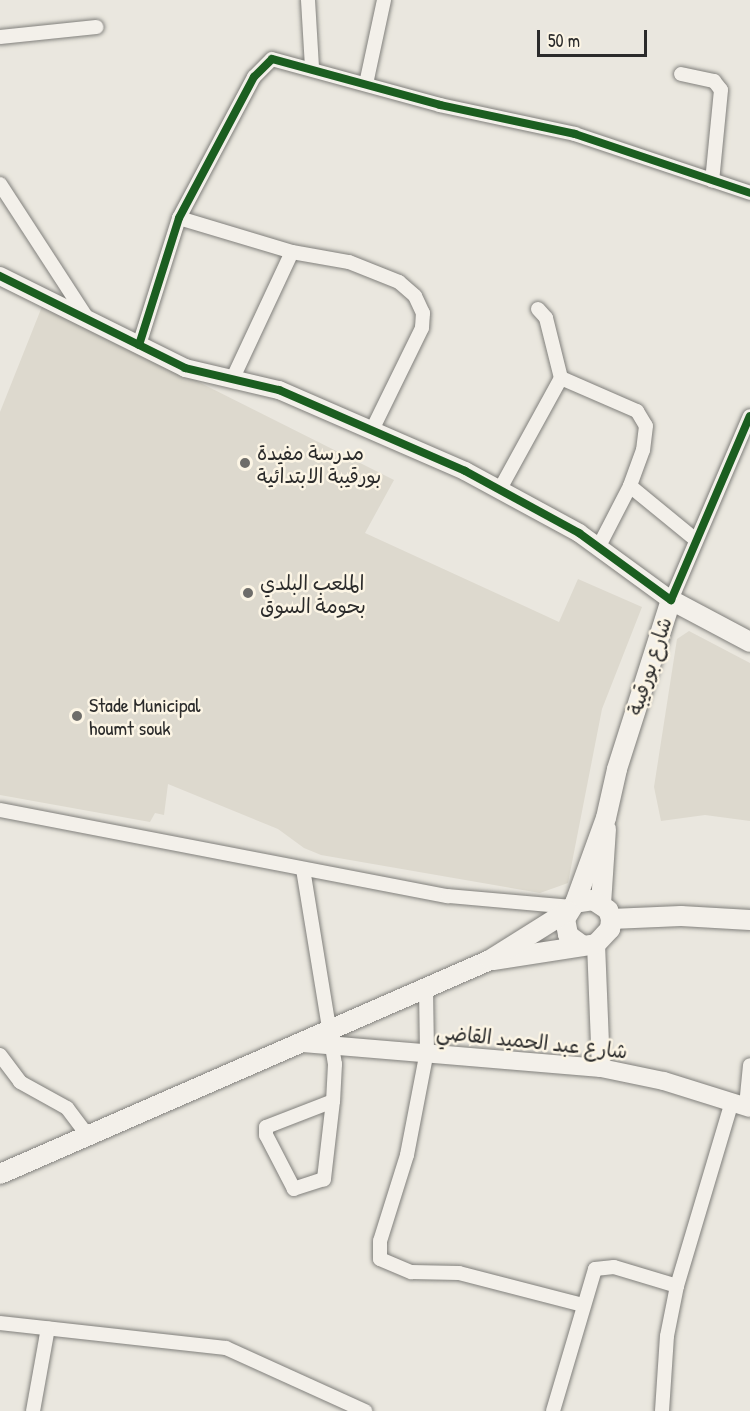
<!DOCTYPE html>
<meta charset="utf-8">
<style>
body{margin:0}
#map{position:relative;width:750px;height:1411px;overflow:hidden;background:#eae7df;font-family:"Patrick Hand","Playpen Sans Arabic",sans-serif}
div>[style]{position:absolute}
.built>*{inset:0;background:#ddd9ce}
.roads{filter:drop-shadow(0 0 2px #81807c) drop-shadow(0 0 2px #81807c)}
.minor>*{height:14px;margin:-7px;padding:0 7px;transform-origin:7px;border-radius:7px;background:#f3f0ea}
.tertiary>*{height:18px;margin:-9px;padding:0 9px;transform-origin:9px;border-radius:9px;background:#f3f0ea}
.secondary>*{height:20px;margin:-10px;padding:0 10px;transform-origin:10px;border-radius:10px;background:#f3f0ea}
.cycleway>*{height:8px;margin:-4px;padding:0 4px;transform-origin:4px;border-radius:4px;background:#1b5e20}
.dots>*{width:16px;height:16px;translate:-50% -50%;box-sizing:border-box;border:3px solid #fcf5e5;border-radius:50%}
span{translate:-50% -50%;white-space:nowrap;text-align:center;line-height:1.15;-webkit-text-stroke:5px #fcf5e5;paint-order:stroke}
.poi-label{font-size:20px;color:#2b2b2b}
.left{translate:0 -50%;text-align:left}
.street-label{font-size:20px;color:#2b2b2b}
.scale{position:absolute;left:537px;top:30px;width:110px;height:27px;box-sizing:border-box;border:3px solid #2b2b2b;border-top:0;padding-left:8px;font-size:18px;line-height:21px;white-space:nowrap;color:#2b2b2b;-webkit-text-stroke:4px #fcf5e5;paint-order:stroke}
</style>
<div id="map">
<div class="built">
<i style="clip-path:polygon(43px 304px,394px 480px,365px 533px,559px 622px,578px 579px,642px 607px,602px 709px,568px 883px,540px 893px,321px 855px,304px 848px,278px 829px,168px 784px,164px 815px,155px 813px,150px 822px,0 795px,0 412px)"></i>
<i style="clip-path:polygon(689px 631px,750px 663px,750px 821px,705px 815px,661px 821px,654px 787px,677px 639px)"></i>
</div>
<div class="roads">
<div class="minor">
<i style="left:308px;top:0;width:68px;rotate:86.6deg"></i>
<i style="left:0;top:37px;width:97px;rotate:-5.9deg"></i>
<i style="left:681px;top:74px;width:34px;rotate:12deg"></i>
<i style="left:714px;top:81px;width:11px;rotate:52deg"></i>
<i style="left:721px;top:90px;width:91px;rotate:95.6deg"></i>
<i style="left:366px;top:84px;width:86px;rotate:-77.9deg"></i>
<i style="left:0;top:184px;width:160px;rotate:57deg"></i>
<i style="left:179px;top:218px;width:118px;rotate:16.7deg"></i>
<i style="left:292px;top:252px;width:58px;rotate:10deg"></i>
<i style="left:349px;top:262px;width:54px;rotate:21.8deg"></i>
<i style="left:399px;top:282px;width:21px;rotate:41deg"></i>
<i style="left:415px;top:296px;width:19px;rotate:65deg"></i>
<i style="left:423px;top:313px;width:15px;rotate:94deg"></i>
<i style="left:422px;top:328px;width:114px;rotate:116.1deg"></i>
<i style="left:538px;top:309px;width:12px;rotate:48deg"></i>
<i style="left:546px;top:318px;width:62px;rotate:76deg"></i>
<i style="left:561px;top:378px;width:83px;rotate:23.5deg"></i>
<i style="left:637px;top:411px;width:17px;rotate:59deg"></i>
<i style="left:646px;top:426px;width:24px;rotate:97deg"></i>
<i style="left:643px;top:450px;width:38px;rotate:110deg"></i>
<i style="left:630px;top:486px;width:70px;rotate:117.3deg"></i>
<i style="left:139px;top:345px;width:133px;rotate:-72.5deg"></i>
<i style="left:179px;top:218px;width:160px;rotate:-62deg"></i>
<i style="left:254px;top:77px;width:25px;rotate:-45deg"></i>
<i style="left:272px;top:59px;width:174px;rotate:15.3deg"></i>
<i style="left:440px;top:105px;width:138px;rotate:12.1deg"></i>
<i style="left:575px;top:134px;width:185px;rotate:18.6deg"></i>
<i style="left:232px;top:380px;width:141px;rotate:-64.9deg"></i>
<i style="left:630px;top:486px;width:85px;rotate:39.3deg"></i>
<i style="left:500px;top:489px;width:127px;rotate:-61.2deg"></i>
<i style="left:671px;top:600px;width:200px;rotate:-66.8deg"></i>
<i style="left:0;top:810px;width:456px;rotate:10.9deg"></i>
<i style="left:448px;top:896px;width:123px;rotate:5.1deg"></i>
<i style="left:303px;top:869px;width:198px;rotate:80.7deg"></i>
<i style="left:335px;top:1064px;width:37px;rotate:93deg"></i>
<i style="left:333px;top:1101px;width:79px;rotate:96.6deg"></i>
<i style="left:324px;top:1179px;width:32px;rotate:162deg"></i>
<i style="left:294px;top:1189px;width:61px;rotate:-117.4deg"></i>
<i style="left:266px;top:1135px;width:8px;rotate:-90deg"></i>
<i style="left:266px;top:1127px;width:72px;rotate:-21.2deg"></i>
<i style="left:426px;top:989px;width:62px;rotate:89.1deg"></i>
<i style="left:427px;top:1051px;width:106px;rotate:100.9deg"></i>
<i style="left:407px;top:1155px;width:90px;rotate:107.4deg"></i>
<i style="left:380px;top:1241px;width:18px;rotate:90deg"></i>
<i style="left:380px;top:1259px;width:34px;rotate:23deg"></i>
<i style="left:411px;top:1272px;width:48px;rotate:1.2deg"></i>
<i style="left:459px;top:1273px;width:128px;rotate:14.5deg"></i>
<i style="left:0;top:1055px;width:34px;rotate:53deg"></i>
<i style="left:20px;top:1082px;width:54px;rotate:29deg"></i>
<i style="left:67px;top:1108px;width:36px;rotate:53deg"></i>
<i style="left:746px;top:1106px;width:41px;rotate:-84.4deg"></i>
<i style="left:0;top:1323px;width:227px;rotate:6.3deg"></i>
<i style="left:226px;top:1348px;width:153px;rotate:24.4deg"></i>
<i style="left:33px;top:1411px;width:84px;rotate:-79.8deg"></i>
<i style="left:553px;top:1411px;width:148px;rotate:-73.5deg"></i>
<i style="left:595px;top:1269px;width:19px;rotate:-6deg"></i>
<i style="left:614px;top:1267px;width:66px;rotate:16.8deg"></i>
<i style="left:662px;top:1411px;width:75px;rotate:-86.2deg"></i>
<i style="left:667px;top:1336px;width:51px;rotate:-78.7deg"></i>
<i style="left:677px;top:1286px;width:193px;rotate:-73.4deg"></i>
</div>
<div class="tertiary">
<i style="left:0;top:276px;width:207px;rotate:26.4deg"></i>
<i style="left:185px;top:368px;width:97px;rotate:13.2deg"></i>
<i style="left:279px;top:390px;width:203px;rotate:23.5deg"></i>
<i style="left:465px;top:471px;width:130px;rotate:28.5deg"></i>
<i style="left:579px;top:533px;width:114px;rotate:36.1deg"></i>
<i style="left:596px;top:944px;width:124px;rotate:87.7deg"></i>
<i style="left:303px;top:1043px;width:299px;rotate:4.8deg"></i>
<i style="left:601px;top:1068px;width:64px;rotate:11.7deg"></i>
<i style="left:664px;top:1081px;width:90px;rotate:17.4deg"></i>
</div>
<div class="secondary">
<i style="left:575px;top:903px;width:90px;rotate:-70deg"></i>
<i style="left:606px;top:818px;width:50px;rotate:-77.3deg"></i>
<i style="left:617px;top:769px;width:177px;rotate:-72.3deg"></i>
<i style="left:671px;top:600px;width:89px;rotate:28deg"></i>
<i style="left:601px;top:904px;width:75px;rotate:-86.2deg"></i>
<i style="left:611px;top:919px;width:70px;rotate:-2.5deg"></i>
<i style="left:681px;top:916px;width:69px;rotate:3.3deg"></i>
<i style="left:493px;top:960px;width:104px;rotate:-8.8deg"></i>
<i style="left:596px;top:944px;width:21px;rotate:-47deg"></i>
<i style="left:610px;top:929px;width:10px;rotate:-84deg"></i>
<i style="left:611px;top:919px;width:9px;rotate:-108deg"></i>
<i style="left:608px;top:910px;width:18px;rotate:-146deg"></i>
<i style="left:593px;top:900px;width:18px;rotate:171deg"></i>
<i style="left:575px;top:903px;width:19px;rotate:122deg"></i>
<i style="left:565px;top:919px;width:16px;rotate:79deg"></i>
<i style="left:568px;top:935px;width:17px;rotate:36deg"></i>
<i style="left:0;top:1174px;width:535px;rotate:-23.59deg"></i>
<i style="left:490px;top:960px;width:92px;rotate:-32.1deg"></i>
</div>
</div>
<div class="cycleway">
<i style="left:0;top:276px;width:207px;rotate:26.4deg"></i>
<i style="left:185px;top:368px;width:97px;rotate:13.2deg"></i>
<i style="left:279px;top:390px;width:203px;rotate:23.5deg"></i>
<i style="left:465px;top:471px;width:130px;rotate:28.5deg"></i>
<i style="left:579px;top:533px;width:114px;rotate:36.1deg"></i>
<i style="left:671px;top:600px;width:200px;rotate:-66.8deg"></i>
<i style="left:139px;top:345px;width:133px;rotate:-72.5deg"></i>
<i style="left:179px;top:218px;width:160px;rotate:-62deg"></i>
<i style="left:254px;top:77px;width:25px;rotate:-45deg"></i>
<i style="left:272px;top:59px;width:174px;rotate:15.3deg"></i>
<i style="left:440px;top:105px;width:138px;rotate:12.1deg"></i>
<i style="left:575px;top:134px;width:185px;rotate:18.6deg"></i>
</div>
<div class="dots">
<i style="left:245px;top:463px;background:#6e6d6a"></i>
<i style="left:248px;top:593px;background:#6e6d6a"></i>
<i style="left:77px;top:716px;background:#6e6d6a"></i>
</div>
<div class="poi-label">
<span class="left" style="left:257px;top:464px">مدرسة مفيدة<br>بورقيبة الابتدائية</span>
<span class="left" style="left:260px;top:594px">الملعب البلدي<br>بحومة السوق</span>
<span class="left" style="left:89px;top:716px">Stade Municipal<br>houmt souk</span>
</div>
<div class="street-label">
<span style="left:649px;top:666px;rotate:-72deg">شارع بورقيبة</span>
<span style="left:532px;top:1041px;rotate:6deg">شارع عبد الحميد القاضي</span>
</div>
<div class="scale">50 m</div>
</div>
